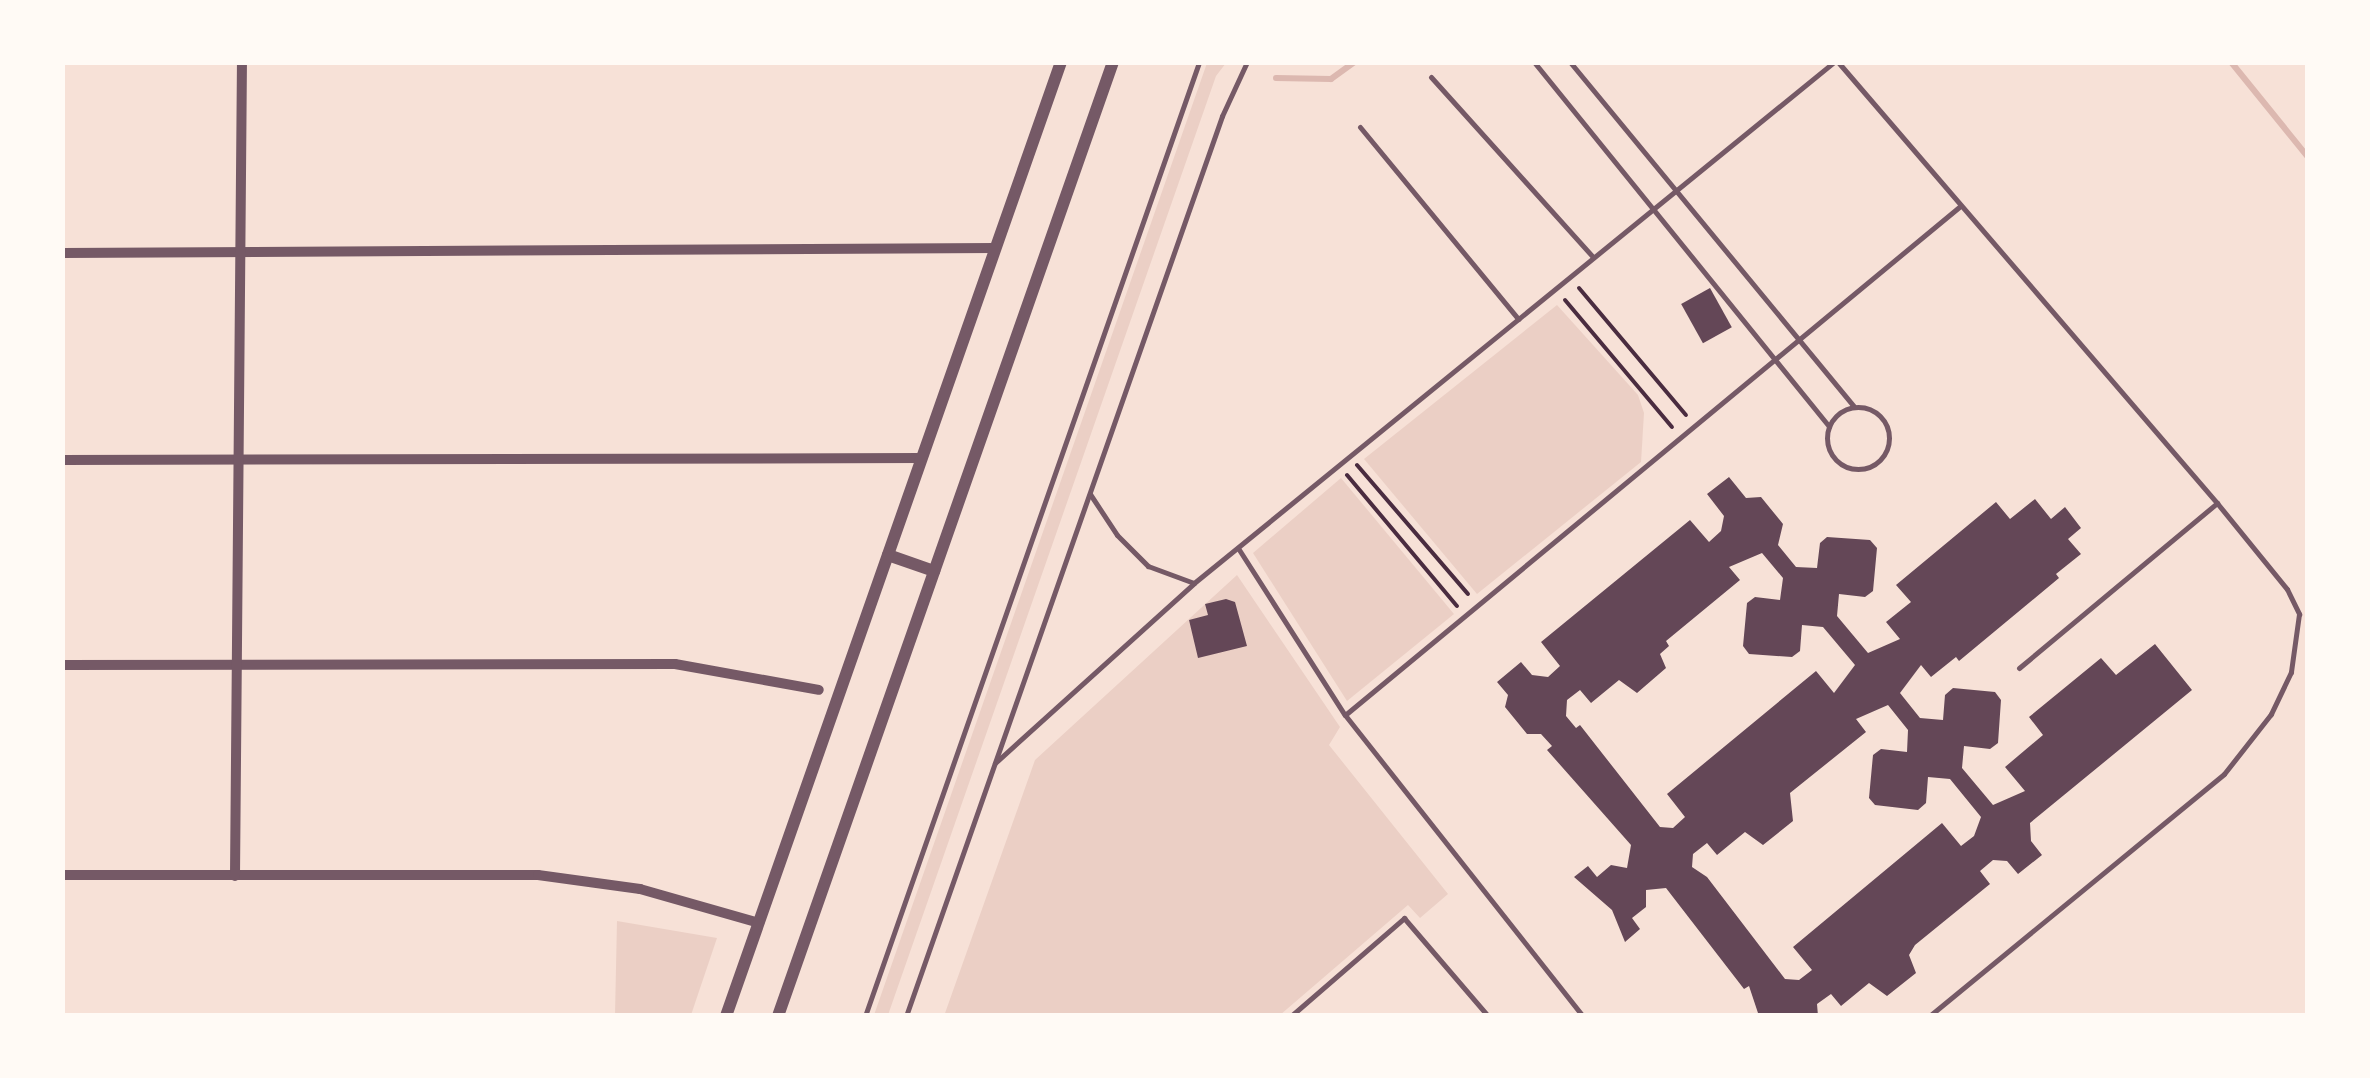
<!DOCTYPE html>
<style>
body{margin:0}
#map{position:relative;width:2370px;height:1078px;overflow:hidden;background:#f7e1d7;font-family:"Varela Round",sans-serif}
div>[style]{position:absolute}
.green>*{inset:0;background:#ebcfc5}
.stream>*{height:6px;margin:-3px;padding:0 3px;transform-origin:3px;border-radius:3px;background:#dcb8b0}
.building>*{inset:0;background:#644757;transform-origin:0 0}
.path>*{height:4px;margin:-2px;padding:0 2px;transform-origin:2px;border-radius:2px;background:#4a2c40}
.service>*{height:5px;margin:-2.5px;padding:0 2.5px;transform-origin:2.5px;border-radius:2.5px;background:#755966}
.service>.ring{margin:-2.5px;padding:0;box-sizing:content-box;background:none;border:5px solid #755966;border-radius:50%}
.minor>*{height:10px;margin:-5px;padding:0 5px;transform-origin:5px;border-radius:5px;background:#755966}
.tertiary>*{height:12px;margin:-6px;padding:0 6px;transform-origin:6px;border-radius:6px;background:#755966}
span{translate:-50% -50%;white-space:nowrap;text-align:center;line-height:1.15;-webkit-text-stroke:9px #fffaf5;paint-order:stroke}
.frame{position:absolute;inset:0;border:65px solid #fffaf5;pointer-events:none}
</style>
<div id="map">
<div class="green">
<i style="clip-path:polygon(1207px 63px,1226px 63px,1216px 76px,888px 1015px,874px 1015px)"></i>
<i style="clip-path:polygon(1557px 305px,1638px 395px,1644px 413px,1641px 462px,1477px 594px,1364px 459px)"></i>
<i style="clip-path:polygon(1341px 478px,1454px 614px,1347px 701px,1253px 553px)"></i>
<i style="clip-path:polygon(1237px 575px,1340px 727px,1329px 745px,1448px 894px,1420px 918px,1408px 905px,1280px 1015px,944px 1016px,1035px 760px)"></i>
<i style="clip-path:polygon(617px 921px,717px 938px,691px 1015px,615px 1015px)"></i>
</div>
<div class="stream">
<i style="left:2231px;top:62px;width:122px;rotate:51deg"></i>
<i style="left:1276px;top:78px;width:55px;rotate:1deg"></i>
<i style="left:1331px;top:79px;width:29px;rotate:-36deg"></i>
</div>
<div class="building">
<i style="left:1710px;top:288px;width:45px;height:33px;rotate:61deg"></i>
<i style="clip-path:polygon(evenodd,1729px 477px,1746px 498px,1761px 497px,1783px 524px,1778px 545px,1796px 567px,1817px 568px,1820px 543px,1827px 537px,1870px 540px,1877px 548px,1873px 591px,1865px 597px,1839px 594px,1837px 616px,1868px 653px,1900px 639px,1886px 622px,1911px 602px,1896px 585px,1996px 502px,2010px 519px,2035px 499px,2051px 519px,2065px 507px,2081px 528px,2068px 539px,2081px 554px,2056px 574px,2059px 578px,1959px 661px,1956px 657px,1931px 677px,1921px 665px,1900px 693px,1920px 718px,1943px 720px,1945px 695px,1953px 688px,1995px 692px,2001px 700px,1998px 743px,1990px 749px,1964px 746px,1962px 768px,1993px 805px,2025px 791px,2005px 767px,2043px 735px,2029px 717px,2101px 658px,2116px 675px,2155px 644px,2192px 690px,2030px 823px,2031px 841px,2042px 855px,2018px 874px,2007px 861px,1993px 860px,1980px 871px,1990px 884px,1915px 945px,1909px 955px,1916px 973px,1887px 996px,1869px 983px,1841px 1006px,1831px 994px,1817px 1004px,1818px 1016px,1759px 1016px,1749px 986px,1744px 989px,1666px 888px,1646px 890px,1646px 907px,1632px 918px,1640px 929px,1625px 942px,1612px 910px,1574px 877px,1588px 866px,1597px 877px,1611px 865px,1627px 868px,1631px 845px,1547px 750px,1552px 746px,1541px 734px,1527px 734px,1505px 707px,1508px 695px,1497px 682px,1521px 662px,1532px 675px,1548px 677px,1560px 666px,1541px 642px,1690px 520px,1709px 542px,1721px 531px,1724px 516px,1707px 494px,1729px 477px,1762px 553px,1783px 578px,1780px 600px,1755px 597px,1747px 603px,1743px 646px,1749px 654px,1792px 657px,1800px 651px,1802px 625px,1823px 627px,1855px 665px,1834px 693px,1816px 671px,1667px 794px,1685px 817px,1673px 828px,1660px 827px,1580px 725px,1576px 728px,1566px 716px,1567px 700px,1580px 690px,1591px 703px,1619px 680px,1637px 693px,1666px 668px,1660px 654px,1669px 646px,1666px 641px,1740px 580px,1729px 567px,1762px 553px,1729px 477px,1888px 705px,1908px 730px,1907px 752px,1881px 749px,1873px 755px,1869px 798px,1875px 805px,1918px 810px,1926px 803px,1928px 777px,1950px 779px,1981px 817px,1974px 836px,1961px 846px,1942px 823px,1793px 947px,1812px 970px,1799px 980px,1785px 979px,1707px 877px,1692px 867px,1693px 854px,1707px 843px,1717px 855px,1745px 832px,1763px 845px,1793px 821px,1790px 793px,1866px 732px,1856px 719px,1888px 705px)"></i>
<i style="clip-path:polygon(1226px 599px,1235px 602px,1247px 646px,1198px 658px,1189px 620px,1208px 615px,1205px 604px)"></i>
</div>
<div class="path">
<i style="left:1579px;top:288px;width:166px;rotate:49.9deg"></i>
<i style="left:1565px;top:300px;width:166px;rotate:49.9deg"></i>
<i style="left:1357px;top:465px;width:170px;rotate:49.3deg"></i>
<i style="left:1347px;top:475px;width:171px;rotate:50deg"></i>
</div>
<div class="service">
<i style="left:1534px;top:62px;width:469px;rotate:51deg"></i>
<i style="left:1570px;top:62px;width:446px;rotate:50.5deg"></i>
<i style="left:1838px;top:62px;width:581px;rotate:49.32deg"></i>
<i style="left:2217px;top:503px;width:111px;rotate:50.9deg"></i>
<i style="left:2287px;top:589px;width:28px;rotate:64deg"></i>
<i style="left:2299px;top:614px;width:59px;rotate:97.9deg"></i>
<i style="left:2291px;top:672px;width:47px;rotate:115.5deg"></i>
<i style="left:2271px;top:714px;width:76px;rotate:128.1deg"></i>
<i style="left:2224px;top:774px;width:382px;rotate:140.6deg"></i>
<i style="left:1431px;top:77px;width:242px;rotate:48deg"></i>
<i style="left:1360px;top:127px;width:249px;rotate:50.5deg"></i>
<i class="ring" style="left:1827px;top:407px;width:57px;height:57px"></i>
<i style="left:1090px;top:494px;width:49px;rotate:56.6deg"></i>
<i style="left:1117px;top:535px;width:44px;rotate:45deg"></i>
<i style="left:1148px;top:566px;width:49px;rotate:20.3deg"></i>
<i style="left:1238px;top:548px;width:198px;rotate:57.4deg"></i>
<i style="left:1345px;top:715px;width:384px;rotate:51.7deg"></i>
<i style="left:2019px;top:668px;width:258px;rotate:-39.8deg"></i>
<i style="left:1345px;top:715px;width:797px;rotate:-39.6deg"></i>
<i style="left:995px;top:763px;width:268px;rotate:-42.1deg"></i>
<i style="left:1194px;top:583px;width:825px;rotate:-39.15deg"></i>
<i style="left:865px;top:1016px;width:1011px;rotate:-70.7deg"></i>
<i style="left:906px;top:1016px;width:954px;rotate:-70.65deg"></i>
<i style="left:1222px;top:116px;width:60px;rotate:-65.2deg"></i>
<i style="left:1291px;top:1016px;width:150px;rotate:-40.9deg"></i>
<i style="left:1404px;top:918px;width:129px;rotate:49.4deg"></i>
</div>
<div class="minor">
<i style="left:62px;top:253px;width:934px;rotate:-0.31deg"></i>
<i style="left:62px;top:460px;width:860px;rotate:-0.13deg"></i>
<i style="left:62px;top:665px;width:613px;rotate:-0.09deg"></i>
<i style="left:675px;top:664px;width:146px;rotate:10.2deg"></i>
<i style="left:62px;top:875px;width:476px"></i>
<i style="left:538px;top:875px;width:103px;rotate:7.8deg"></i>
<i style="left:640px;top:889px;width:124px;rotate:15.9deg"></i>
<i style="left:235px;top:876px;width:814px;rotate:-89.51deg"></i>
</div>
<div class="tertiary">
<i style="left:888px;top:555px;width:49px;rotate:19.2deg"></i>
<i style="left:726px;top:1016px;width:1011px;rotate:-70.65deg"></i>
<i style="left:778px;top:1016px;width:1011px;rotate:-70.65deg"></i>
</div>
<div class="frame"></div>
</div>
